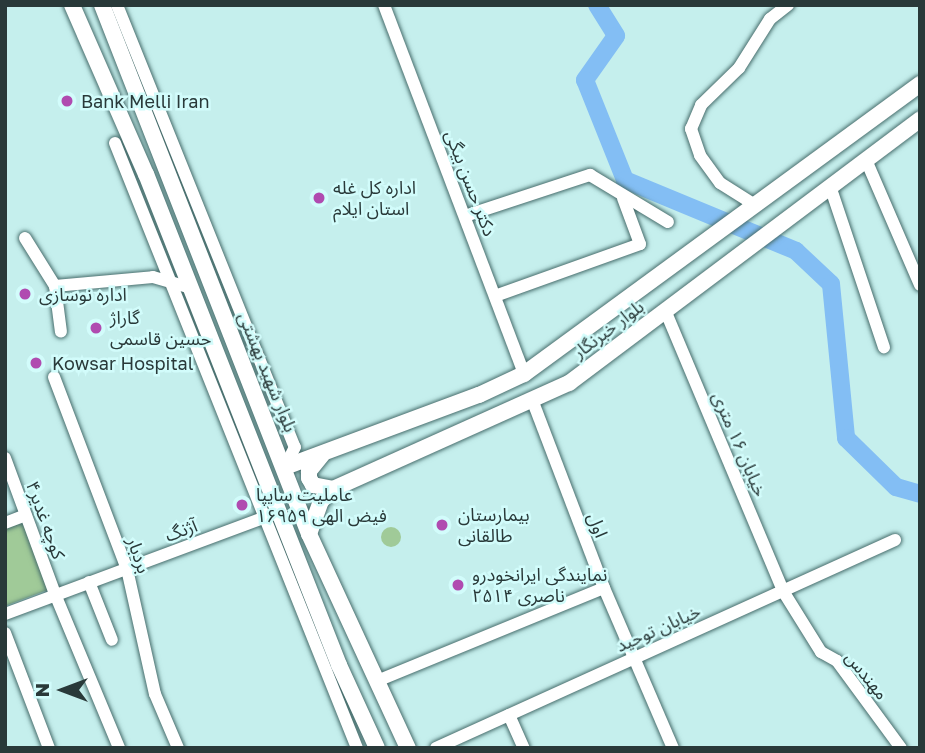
<!DOCTYPE html>
<meta charset="utf-8">
<style>
body{margin:0}
#map{position:relative;width:925px;height:753px;overflow:hidden;background:#c5efed;font-family:"Golos Text","Noto Sans Arabic",sans-serif}
div>[style]{position:absolute}
.green>*{inset:0;background:#a0ca98}
.round{border-radius:50%}
.river>*{height:18px;margin:-9px;padding:0 9px;transform-origin:9px;border-radius:9px;background:#83bef4}
.roads{filter:drop-shadow(0 0 2px #476d6c) drop-shadow(0 0 2px #476d6c)}
.minor>*{height:12px;margin:-6px;padding:0 6px;transform-origin:6px;border-radius:6px;background:#fff}
.major>*{height:16px;margin:-8px;padding:0 8px;transform-origin:8px;border-radius:8px;background:#fff}
.dots>*{width:19px;height:19px;translate:-50% -50%;box-sizing:border-box;border:4px solid #d2fcfb;border-radius:50%}
span{translate:-50% -50%;white-space:nowrap;text-align:center;line-height:1.15;-webkit-text-stroke:5px #d2fcfb;paint-order:stroke}
.poi-label{font-size:18px;color:#293939}
.left{translate:0 -50%;text-align:left}
.street-label{font-size:18px;color:#293939}
.frame{position:absolute;inset:0;border:7px solid #293939;pointer-events:none}
.north{position:absolute;left:28px;top:655px;width:70px;height:70px;-webkit-text-stroke:5px #d2fcfb;paint-order:stroke;rotate:270deg;font-size:19px;font-weight:700;line-height:28px;text-align:center;color:#293939}
.north::after{content:'';display:block;margin:auto;width:24px;height:32px;background:#293939;clip-path:polygon(50% 0,100% 100%,50% 72%,0 100%)}
</style>
<div id="map">
<div class="green">
<i style="clip-path:polygon(24px 522px,50px 589px,5px 606px,5px 529px)"></i>
<i class="round" style="left:381px;top:527px;width:20px;height:20px"></i>
</div>
<div class="river">
<i style="left:597px;top:5px;width:36px;rotate:58deg"></i>
<i style="left:616px;top:36px;width:54px;rotate:125.2deg"></i>
<i style="left:585px;top:80px;width:108px;rotate:68.2deg"></i>
<i style="left:625px;top:180px;width:185px;rotate:22.5deg"></i>
<i style="left:796px;top:251px;width:48px;rotate:43.3deg"></i>
<i style="left:831px;top:284px;width:155px;rotate:84.4deg"></i>
<i style="left:846px;top:438px;width:70px;rotate:44.4deg"></i>
<i style="left:896px;top:487px;width:25px;rotate:16deg"></i>
</div>
<div class="roads">
<div class="minor">
<i style="left:117px;top:5px;width:476px;rotate:68.1deg"></i>
<i style="left:295px;top:447px;width:22px;rotate:117deg"></i>
<i style="left:384px;top:5px;width:395px;rotate:69.2deg"></i>
<i style="left:115px;top:143px;width:652px;rotate:68.2deg"></i>
<i style="left:866px;top:160px;width:136px;rotate:66.6deg"></i>
<i style="left:831px;top:189px;width:167px;rotate:71.5deg"></i>
<i style="left:755px;top:205px;width:41px;rotate:-147.8deg"></i>
<i style="left:720px;top:183px;width:34px;rotate:-126deg"></i>
<i style="left:700px;top:155px;width:28px;rotate:-109deg"></i>
<i style="left:691px;top:129px;width:26px;rotate:-67deg"></i>
<i style="left:701px;top:105px;width:53px;rotate:-44.2deg"></i>
<i style="left:739px;top:68px;width:58px;rotate:-57.7deg"></i>
<i style="left:770px;top:19px;width:23px;rotate:-38deg"></i>
<i style="left:465px;top:216px;width:132px;rotate:-18.2deg"></i>
<i style="left:590px;top:175px;width:91px;rotate:31.1deg"></i>
<i style="left:25px;top:238px;width:57px;rotate:58deg"></i>
<i style="left:55px;top:286px;width:46px;rotate:82.6deg"></i>
<i style="left:55px;top:286px;width:98px;rotate:-5.2deg"></i>
<i style="left:153px;top:277px;width:37px;rotate:16deg"></i>
<i style="left:495px;top:296px;width:154px;rotate:-19.7deg"></i>
<i style="left:640px;top:244px;width:49px;rotate:-110.3deg"></i>
<i style="left:665px;top:310px;width:305px;rotate:67.2deg"></i>
<i style="left:783px;top:591px;width:72px;rotate:58.1deg"></i>
<i style="left:821px;top:652px;width:18px;rotate:29deg"></i>
<i style="left:837px;top:661px;width:108px;rotate:53.7deg"></i>
<i style="left:54px;top:377px;width:205px;rotate:69.2deg"></i>
<i style="left:127px;top:569px;width:128px;rotate:77.4deg"></i>
<i style="left:155px;top:694px;width:59px;rotate:66.9deg"></i>
<i style="left:533px;top:402px;width:199px;rotate:69.1deg"></i>
<i style="left:604px;top:588px;width:174px;rotate:66.7deg"></i>
<i style="left:5px;top:458px;width:145px;rotate:69.8deg"></i>
<i style="left:55px;top:594px;width:167px;rotate:67.4deg"></i>
<i style="left:5px;top:523px;width:22px;rotate:-21deg"></i>
<i style="left:89px;top:582px;width:62px;rotate:68.4deg"></i>
<i style="left:5px;top:614px;width:284px;rotate:-20.4deg"></i>
<i style="left:5px;top:633px;width:123px;rotate:69.1deg"></i>
<i style="left:377px;top:681px;width:245px;rotate:-22.3deg"></i>
<i style="left:509px;top:715px;width:36px;rotate:66deg"></i>
<i style="left:436px;top:748px;width:504px;rotate:-24.38deg"></i>
</div>
<div class="major">
<i style="left:72px;top:5px;width:184px;rotate:66.4deg"></i>
<i style="left:146px;top:174px;width:528px;rotate:68.54deg"></i>
<i style="left:339px;top:665px;width:91px;rotate:65.4deg"></i>
<i style="left:102px;top:5px;width:568px;rotate:68.63deg"></i>
<i style="left:309px;top:534px;width:236px;rotate:65.2deg"></i>
<i style="left:322px;top:455px;width:21px;rotate:129deg"></i>
<i style="left:309px;top:471px;width:7px;rotate:90deg"></i>
<i style="left:309px;top:478px;width:8px;rotate:60deg"></i>
<i style="left:313px;top:485px;width:20px;rotate:11deg"></i>
<i style="left:285px;top:467px;width:207px;rotate:-20.4deg"></i>
<i style="left:479px;top:395px;width:50px;rotate:-25deg"></i>
<i style="left:524px;top:374px;width:491px;rotate:-36.2deg"></i>
<i style="left:309px;top:534px;width:35px;rotate:-70deg"></i>
<i style="left:321px;top:501px;width:17px;rotate:-45deg"></i>
<i style="left:333px;top:489px;width:259px;rotate:-24.2deg"></i>
<i style="left:569px;top:383px;width:439px;rotate:-36.9deg"></i>
</div>
</div>
<div class="dots">
<i style="left:67px;top:101px;background:#b04bb0"></i>
<i style="left:319px;top:198px;background:#b04bb0"></i>
<i style="left:25px;top:294px;background:#b04bb0"></i>
<i style="left:96px;top:328px;background:#b04bb0"></i>
<i style="left:36px;top:363px;background:#b04bb0"></i>
<i style="left:242px;top:505px;background:#b04bb0"></i>
<i style="left:442px;top:525px;background:#b04bb0"></i>
<i style="left:458px;top:585px;background:#b04bb0"></i>
</div>
<div class="poi-label">
<span class="left" style="left:81px;top:101px">Bank Melli Iran</span>
<span class="left" style="left:333px;top:198px">اداره کل غله<br>استان ایلام</span>
<span class="left" style="left:39px;top:294px">اداره نوسازی</span>
<span class="left" style="left:110px;top:328px">گاراژ<br>حسین قاسمی</span>
<span class="left" style="left:52px;top:363px">Kowsar Hospital</span>
<span class="left" style="left:256px;top:505px">عاملیت سایپا<br>۱۶۹۵۹ فیض الهی</span>
<span class="left" style="left:458px;top:525px">بیمارستان<br>طالقانی</span>
<span class="left" style="left:472px;top:585px">نمایندگی ایرانخودرو<br>ناصری ۲۵۱۴</span>
</div>
<div class="street-label">
<span style="left:471px;top:183px;rotate:69deg">دکتر حسن بیگی</span>
<span style="left:608px;top:329px;rotate:-37deg">بلوار خبرنگار</span>
<span style="left:268px;top:372px;rotate:68deg">بلوار شهید بهشتی</span>
<span style="left:740px;top:444px;rotate:67deg">خیابان ۱۶ متری</span>
<span style="left:46px;top:520px;rotate:70deg">کوچه غدیر۴</span>
<span style="left:598px;top:525px;rotate:69deg">اول</span>
<span style="left:181px;top:530px;rotate:-21deg">آژنگ</span>
<span style="left:139px;top:555px;rotate:71deg">بردبار</span>
<span style="left:658px;top:628px;rotate:-24deg">خیابان توحید</span>
<span style="left:867px;top:675px;rotate:51deg">مهندس</span>
</div>
<div class="frame"></div>
<div class="north">N</div>
</div>
